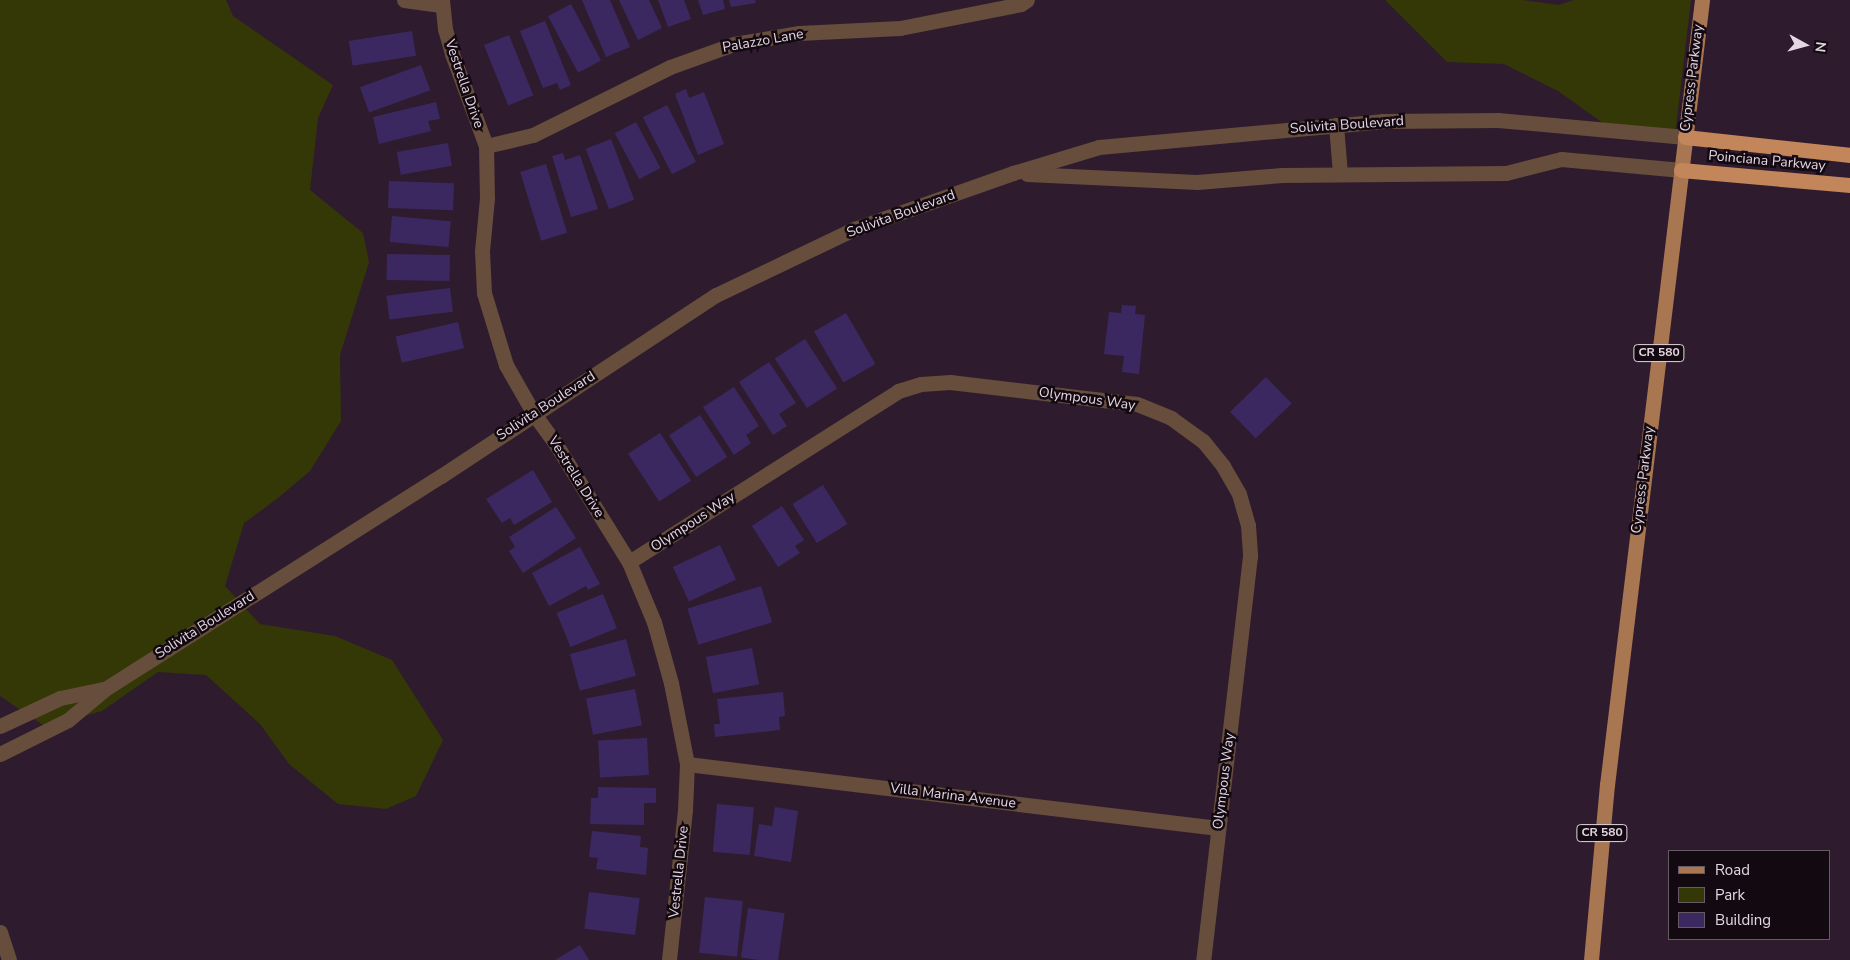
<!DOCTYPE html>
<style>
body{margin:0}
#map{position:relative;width:1850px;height:960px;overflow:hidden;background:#2f1b2e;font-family:"Nunito Sans",sans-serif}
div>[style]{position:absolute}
.green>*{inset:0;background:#333806}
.building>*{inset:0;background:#3c2860;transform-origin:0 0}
.street>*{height:15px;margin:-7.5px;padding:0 7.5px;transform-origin:7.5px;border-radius:7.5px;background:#664d3c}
.primary>*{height:15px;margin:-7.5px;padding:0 7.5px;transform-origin:7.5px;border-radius:7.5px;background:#a97652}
.highway>*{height:15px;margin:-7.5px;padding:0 7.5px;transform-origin:7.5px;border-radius:7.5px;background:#c3865a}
span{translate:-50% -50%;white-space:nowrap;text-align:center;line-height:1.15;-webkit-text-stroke:5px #120911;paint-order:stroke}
.shield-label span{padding:1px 4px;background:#120911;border:1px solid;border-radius:4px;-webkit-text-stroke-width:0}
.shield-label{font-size:12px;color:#e4d6e2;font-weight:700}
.street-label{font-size:14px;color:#e4d6e2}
.legend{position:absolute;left:1668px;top:850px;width:162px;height:90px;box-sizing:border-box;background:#120911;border:1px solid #665b65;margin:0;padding:6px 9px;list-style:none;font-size:15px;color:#e4d6e2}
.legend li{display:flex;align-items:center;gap:10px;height:25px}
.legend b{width:25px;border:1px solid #665b65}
.north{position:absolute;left:1780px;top:20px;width:50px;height:50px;-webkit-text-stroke:4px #120911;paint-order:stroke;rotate:97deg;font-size:14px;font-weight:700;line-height:20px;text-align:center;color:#e4d6e2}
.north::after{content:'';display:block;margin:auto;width:18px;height:22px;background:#e4d6e2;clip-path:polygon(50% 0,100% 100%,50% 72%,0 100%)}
</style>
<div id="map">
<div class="green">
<i style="clip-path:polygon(0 0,226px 0,233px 16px,333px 85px,318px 118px,310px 190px,363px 233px,369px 262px,340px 355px,341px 421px,310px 471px,278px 498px,244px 523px,225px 586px,260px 624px,335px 636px,392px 660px,443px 740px,416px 796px,386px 809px,338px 804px,289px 764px,260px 724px,206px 675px,158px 672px,102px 711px,46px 727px,0 696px)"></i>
<i style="clip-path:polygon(1385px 0,1522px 0,1559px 5px,1574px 0,1691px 0,1675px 136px,1607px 126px,1558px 91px,1504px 64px,1447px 62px)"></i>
</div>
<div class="building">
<i style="clip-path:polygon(582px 0,610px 0,630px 47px,606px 57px)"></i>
<i style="clip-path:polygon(619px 0,649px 0,662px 28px,638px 40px)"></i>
<i style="clip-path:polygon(658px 0,684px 0,691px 19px,668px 27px)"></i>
<i style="clip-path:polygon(698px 0,723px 0,725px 9px,703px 15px)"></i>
<i style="clip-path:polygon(729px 0,755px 0,756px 3px,731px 7px)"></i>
<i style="left:571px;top:4px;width:64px;height:26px;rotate:62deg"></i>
<i style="clip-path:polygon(545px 21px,571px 85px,560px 90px,557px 83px,543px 88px,520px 31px)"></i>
<i style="left:412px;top:31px;width:25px;height:64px;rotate:81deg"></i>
<i style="left:509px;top:35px;width:65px;height:27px;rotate:68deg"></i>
<i style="left:421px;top:65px;width:27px;height:65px;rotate:70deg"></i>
<i style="clip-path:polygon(686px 89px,689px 98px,704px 92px,724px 144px,698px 155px,675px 94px)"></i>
<i style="clip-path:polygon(436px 102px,440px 119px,428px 121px,431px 131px,379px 144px,373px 117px)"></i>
<i style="left:667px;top:105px;width:64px;height:27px;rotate:63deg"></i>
<i style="left:636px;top:122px;width:52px;height:24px;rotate:62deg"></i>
<i style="left:611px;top:139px;width:65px;height:27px;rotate:69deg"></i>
<i style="left:448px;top:143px;width:23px;height:52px;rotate:80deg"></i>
<i style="clip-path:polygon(563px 153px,565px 160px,580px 155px,598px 209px,571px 217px,552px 156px)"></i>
<i style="left:546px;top:164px;width:72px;height:27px;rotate:73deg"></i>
<i style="left:389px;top:181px;width:65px;height:27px;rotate:2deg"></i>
<i style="left:392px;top:216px;width:59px;height:26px;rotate:5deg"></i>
<i style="left:387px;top:254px;width:63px;height:26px;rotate:1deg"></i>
<i style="left:450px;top:288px;width:24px;height:64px;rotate:83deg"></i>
<i style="clip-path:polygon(1122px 305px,1136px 306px,1135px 314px,1145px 315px,1139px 374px,1122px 372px,1124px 356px,1104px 354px,1109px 312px,1121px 313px)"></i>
<i style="left:846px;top:313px;width:59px;height:37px;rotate:60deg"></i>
<i style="left:458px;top:322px;width:27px;height:64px;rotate:77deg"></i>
<i style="left:805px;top:339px;width:59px;height:36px;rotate:57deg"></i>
<i style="clip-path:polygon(769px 362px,796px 403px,779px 414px,787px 426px,773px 435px,739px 382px)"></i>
<i style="left:1266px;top:377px;width:37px;height:50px;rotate:46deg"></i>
<i style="clip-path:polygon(734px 387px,759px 426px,746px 435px,751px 443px,734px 455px,703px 407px)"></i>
<i style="left:700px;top:415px;width:50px;height:37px;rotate:57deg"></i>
<i style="left:660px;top:433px;width:57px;height:38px;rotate:57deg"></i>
<i style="clip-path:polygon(533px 470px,552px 502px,514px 525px,510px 518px,502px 523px,486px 499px)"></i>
<i style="left:823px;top:485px;width:46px;height:36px;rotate:58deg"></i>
<i style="clip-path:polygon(782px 506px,804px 540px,795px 546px,800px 553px,778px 567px,752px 526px)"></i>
<i style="clip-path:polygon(556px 507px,576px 538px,523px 573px,509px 551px,515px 547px,509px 537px)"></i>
<i style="left:720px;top:545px;width:38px;height:52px;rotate:65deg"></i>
<i style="clip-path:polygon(580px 547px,600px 584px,588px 590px,586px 586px,549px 606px,532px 573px)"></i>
<i style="left:761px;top:586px;width:38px;height:77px;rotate:73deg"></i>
<i style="left:603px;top:594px;width:37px;height:50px;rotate:68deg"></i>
<i style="left:626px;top:639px;width:38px;height:58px;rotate:75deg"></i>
<i style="left:752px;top:648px;width:37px;height:47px;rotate:79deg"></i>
<i style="left:635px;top:689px;width:37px;height:50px;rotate:79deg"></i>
<i style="clip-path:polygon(783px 692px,785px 716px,779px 717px,780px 730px,715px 737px,714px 724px,720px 724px,717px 699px)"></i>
<i style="left:647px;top:738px;width:37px;height:49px;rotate:87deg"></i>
<i style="clip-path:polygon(598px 787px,656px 788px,656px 803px,644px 803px,644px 825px,590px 824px,591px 798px,598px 798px)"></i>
<i style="left:717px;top:804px;width:37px;height:48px;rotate:5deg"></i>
<i style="clip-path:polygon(775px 807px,798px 811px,791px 862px,754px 856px,759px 824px,772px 826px)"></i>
<i style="clip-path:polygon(592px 831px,641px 836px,640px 847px,648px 848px,646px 875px,596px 869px,598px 858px,589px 857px)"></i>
<i style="left:589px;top:892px;width:51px;height:37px;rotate:7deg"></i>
<i style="left:705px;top:897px;width:38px;height:56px;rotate:6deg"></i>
<i style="left:748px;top:908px;width:37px;height:50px;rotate:8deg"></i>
<i style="clip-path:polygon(580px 945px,589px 960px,555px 960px)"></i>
</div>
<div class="street">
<i style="left:404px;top:0;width:37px;rotate:8deg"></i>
<i style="left:442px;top:0;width:29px;rotate:84deg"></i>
<i style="left:445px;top:29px;width:26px;rotate:74deg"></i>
<i style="left:452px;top:54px;width:98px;rotate:69.7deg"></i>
<i style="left:486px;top:146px;width:52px;rotate:88.9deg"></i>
<i style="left:487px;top:198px;width:53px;rotate:95.4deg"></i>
<i style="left:482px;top:251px;width:42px;rotate:87.3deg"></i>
<i style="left:484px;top:293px;width:75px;rotate:73deg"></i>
<i style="left:506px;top:365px;width:56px;rotate:60.3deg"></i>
<i style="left:534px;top:414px;width:39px;rotate:54deg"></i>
<i style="left:557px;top:446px;width:137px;rotate:58.2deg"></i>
<i style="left:629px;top:562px;width:65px;rotate:67.4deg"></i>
<i style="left:654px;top:622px;width:63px;rotate:74.4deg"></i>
<i style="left:671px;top:683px;width:83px;rotate:78.8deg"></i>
<i style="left:687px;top:764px;width:46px;rotate:92.5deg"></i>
<i style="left:685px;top:810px;width:151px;rotate:96.1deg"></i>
<i style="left:1336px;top:125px;width:49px;rotate:85.3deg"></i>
<i style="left:486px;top:146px;width:48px;rotate:-13.2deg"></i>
<i style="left:533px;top:135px;width:153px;rotate:-26.4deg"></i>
<i style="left:670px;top:67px;width:68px;rotate:-19.8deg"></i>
<i style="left:734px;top:44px;width:66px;rotate:-9.6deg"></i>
<i style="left:799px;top:33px;width:101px;rotate:-2.8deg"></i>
<i style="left:900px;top:28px;width:123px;rotate:-11.2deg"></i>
<i style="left:1021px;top:4px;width:7px;rotate:-34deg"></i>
<i style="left:1027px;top:174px;width:170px;rotate:2.7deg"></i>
<i style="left:1197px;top:182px;width:85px;rotate:-4.7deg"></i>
<i style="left:1282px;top:175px;width:224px;rotate:-0.5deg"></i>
<i style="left:1506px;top:173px;width:57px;rotate:-14.3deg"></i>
<i style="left:1561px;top:159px;width:121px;rotate:5.2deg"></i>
<i style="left:629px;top:562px;width:319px;rotate:-32.4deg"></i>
<i style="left:898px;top:391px;width:24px;rotate:-17deg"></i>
<i style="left:921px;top:384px;width:29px;rotate:-4deg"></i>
<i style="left:950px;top:382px;width:188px;rotate:6.7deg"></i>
<i style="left:1137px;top:404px;width:37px;rotate:22deg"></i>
<i style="left:1171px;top:418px;width:39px;rotate:36deg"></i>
<i style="left:1203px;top:441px;width:32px;rotate:51deg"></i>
<i style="left:1223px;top:466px;width:32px;rotate:60deg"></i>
<i style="left:1239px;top:494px;width:32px;rotate:74deg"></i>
<i style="left:1248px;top:525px;width:31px;rotate:86deg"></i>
<i style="left:1250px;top:556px;width:407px;rotate:96.6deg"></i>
<i style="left:0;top:726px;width:66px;rotate:-25deg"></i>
<i style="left:60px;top:698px;width:45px;rotate:-11.6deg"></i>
<i style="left:0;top:754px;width:76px;rotate:-26.6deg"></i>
<i style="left:68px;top:720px;width:48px;rotate:-40deg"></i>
<i style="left:105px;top:689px;width:398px;rotate:-32.4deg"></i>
<i style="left:441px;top:476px;width:329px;rotate:-33.4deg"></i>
<i style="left:716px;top:295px;width:153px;rotate:-25.6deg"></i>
<i style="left:854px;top:229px;width:169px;rotate:-19.4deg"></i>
<i style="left:1013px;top:173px;width:90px;rotate:-16.8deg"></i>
<i style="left:1099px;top:147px;width:284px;rotate:-5.2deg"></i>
<i style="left:1382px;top:121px;width:116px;rotate:-0.5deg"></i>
<i style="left:1498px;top:120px;width:188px;rotate:5.2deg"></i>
<i style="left:687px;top:764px;width:535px;rotate:6.87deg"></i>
<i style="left:0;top:932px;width:29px;rotate:72deg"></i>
</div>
<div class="primary">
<i style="left:1591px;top:960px;width:176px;rotate:-84.8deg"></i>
<i style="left:1607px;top:785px;width:791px;rotate:-83.1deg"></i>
</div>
<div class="highway">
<i style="left:1685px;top:137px;width:166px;rotate:6.2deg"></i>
<i style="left:1681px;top:170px;width:170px;rotate:5.1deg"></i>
</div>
<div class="shield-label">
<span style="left:1659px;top:353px">CR 580</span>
<span style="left:1602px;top:833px">CR 580</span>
</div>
<div class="street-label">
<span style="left:763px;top:41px;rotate:-10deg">Palazzo Lane</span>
<span style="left:1692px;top:78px;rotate:-83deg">Cypress Parkway</span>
<span style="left:464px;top:84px;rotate:71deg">Vestrella Drive</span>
<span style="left:1347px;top:125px;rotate:-4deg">Solivita Boulevard</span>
<span style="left:1767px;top:161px;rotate:5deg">Poinciana Parkway</span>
<span style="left:901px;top:214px;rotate:-20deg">Solivita Boulevard</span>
<span style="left:1087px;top:399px;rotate:8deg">Olympous Way</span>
<span style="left:546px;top:406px;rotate:-33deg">Solivita Boulevard</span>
<span style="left:576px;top:477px;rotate:58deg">Vestrella Drive</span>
<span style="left:1643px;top:480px;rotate:-83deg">Cypress Parkway</span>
<span style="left:693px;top:522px;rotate:-33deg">Olympous Way</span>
<span style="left:205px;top:625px;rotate:-32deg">Solivita Boulevard</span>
<span style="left:1224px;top:781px;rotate:-83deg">Olympous Way</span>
<span style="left:953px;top:796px;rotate:7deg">Villa Marina Avenue</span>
<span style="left:679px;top:872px;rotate:-84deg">Vestrella Drive</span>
</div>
<ul class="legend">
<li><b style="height:6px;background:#a97652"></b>Road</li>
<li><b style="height:14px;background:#333806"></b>Park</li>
<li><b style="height:14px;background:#3c2860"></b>Building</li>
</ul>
<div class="north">N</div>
</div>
